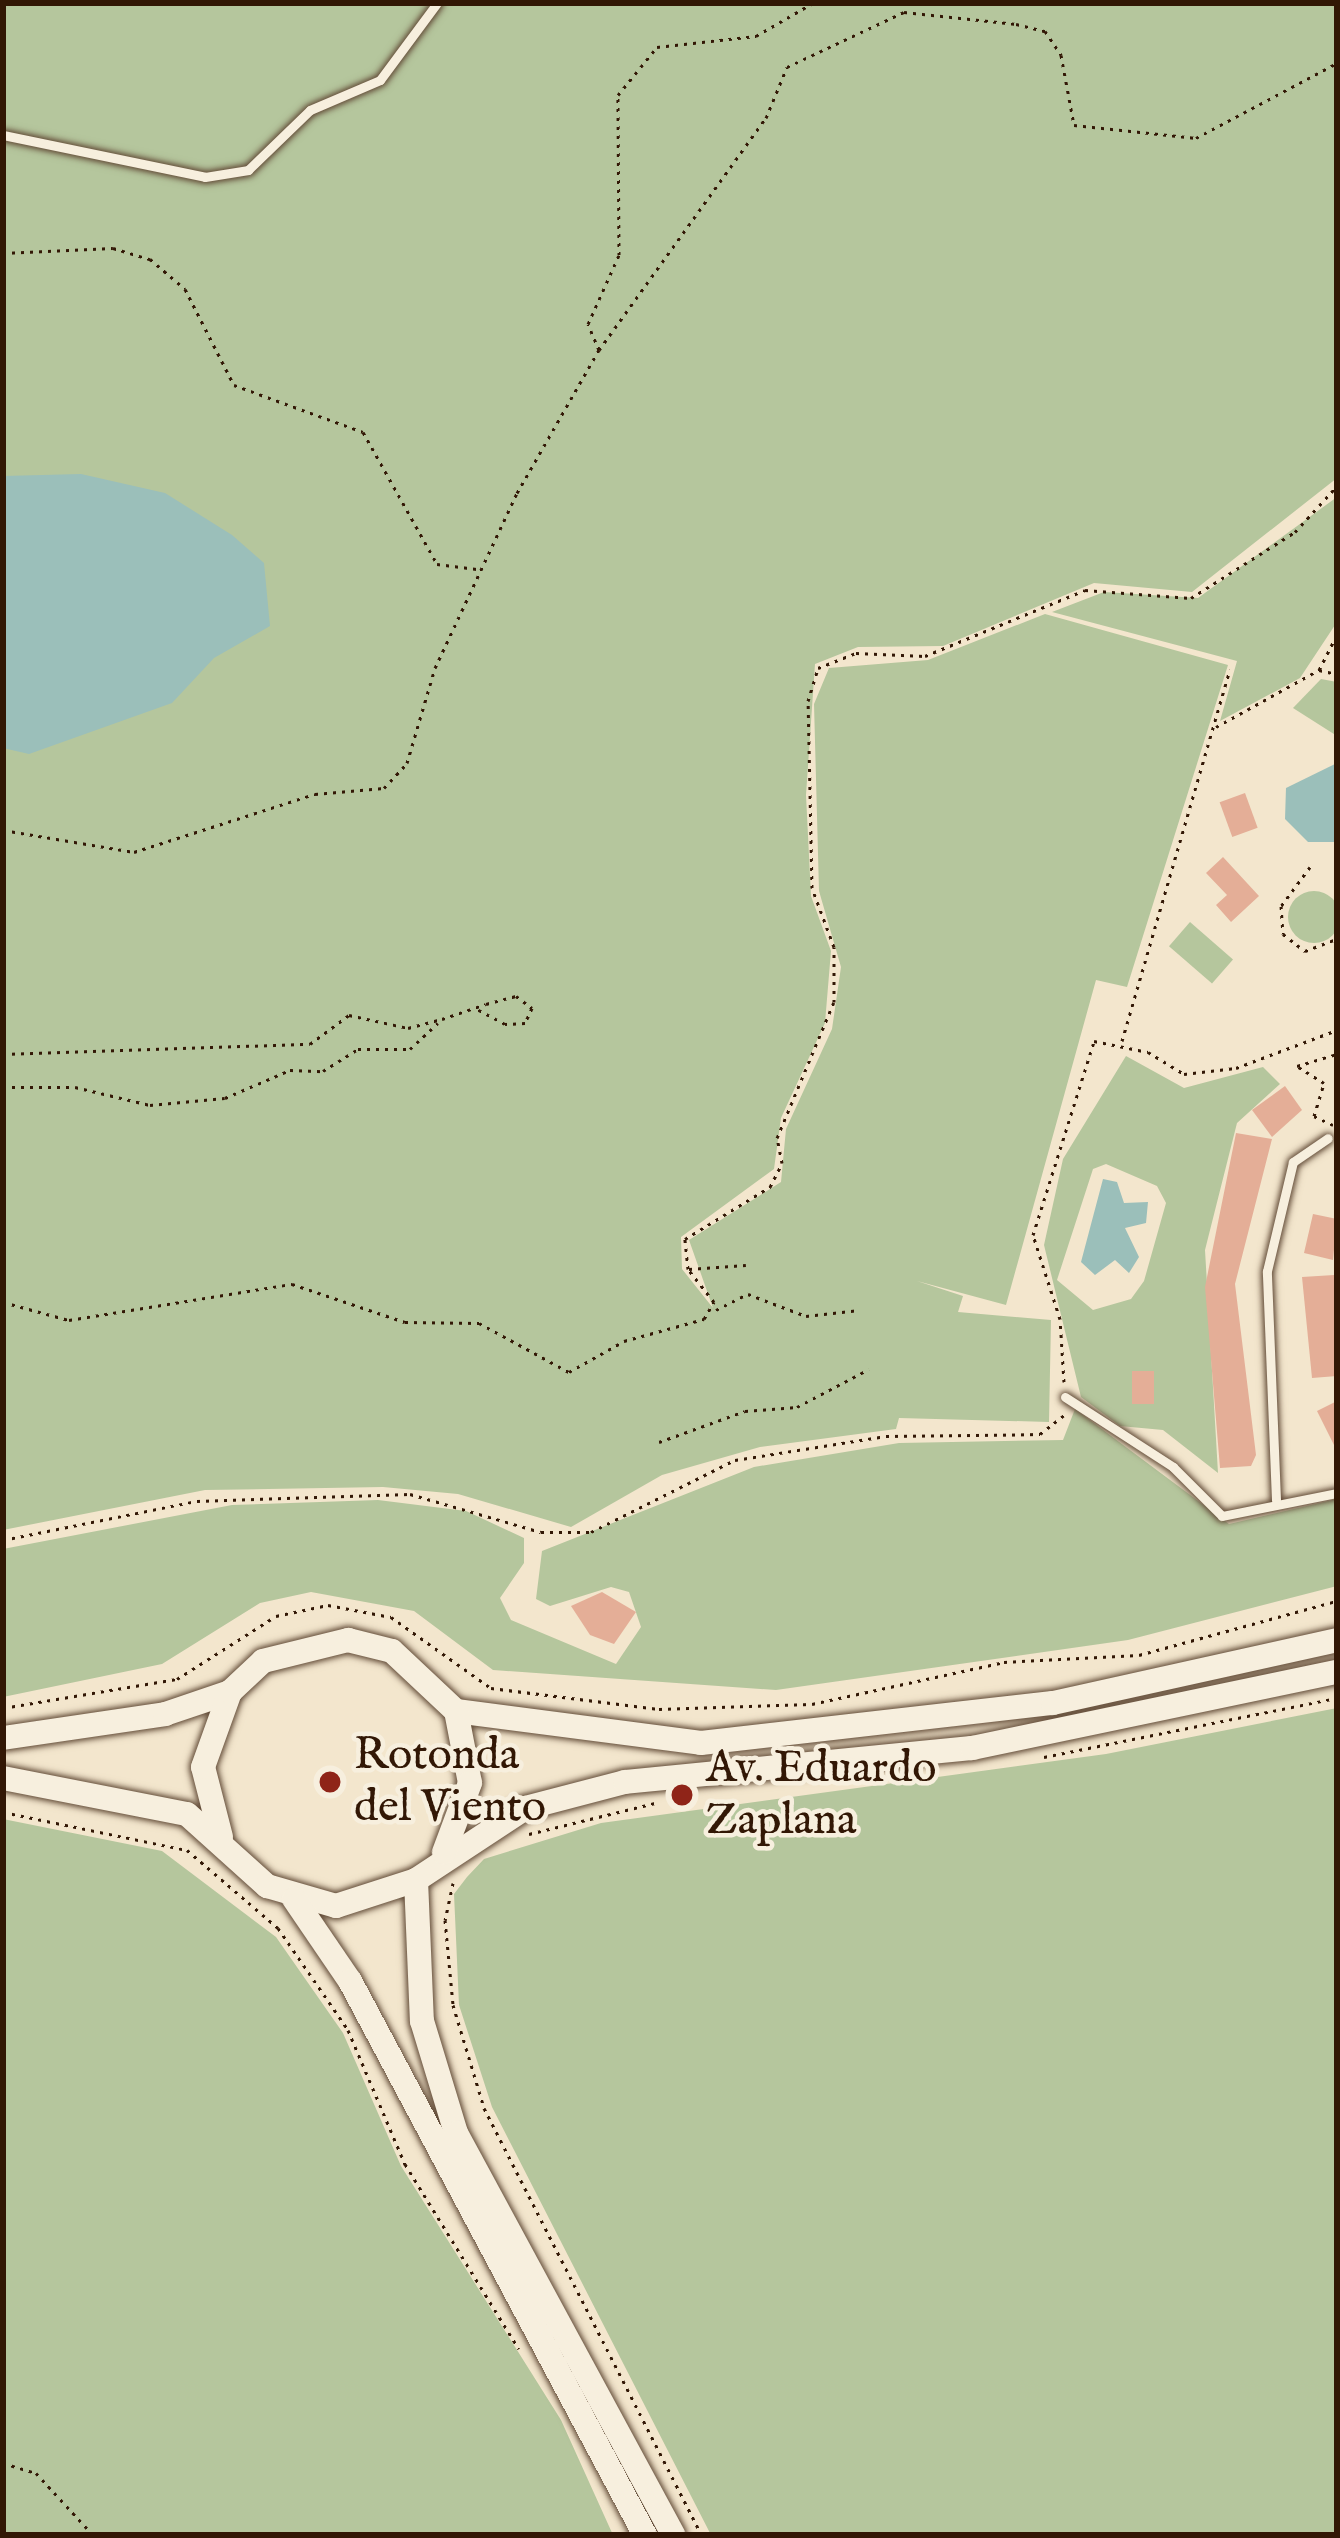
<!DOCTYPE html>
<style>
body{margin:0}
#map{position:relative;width:1340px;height:2538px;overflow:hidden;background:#f3e6cd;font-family:"IM FELL English",serif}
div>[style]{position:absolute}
.green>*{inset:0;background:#b5c69d;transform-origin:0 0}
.round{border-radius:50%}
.water>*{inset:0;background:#9bbfba}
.building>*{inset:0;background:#e4ae97;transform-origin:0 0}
.path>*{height:3px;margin-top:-1.5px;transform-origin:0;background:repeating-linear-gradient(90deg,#321705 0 3px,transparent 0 9px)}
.roads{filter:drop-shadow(0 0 3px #624b37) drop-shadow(0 0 3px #624b37)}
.service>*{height:9px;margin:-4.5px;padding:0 4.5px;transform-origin:4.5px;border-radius:4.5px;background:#f7efde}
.secondary>*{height:24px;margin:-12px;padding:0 12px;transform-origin:12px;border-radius:12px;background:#f7efde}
.dots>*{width:33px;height:33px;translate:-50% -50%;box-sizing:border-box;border:6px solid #f7efde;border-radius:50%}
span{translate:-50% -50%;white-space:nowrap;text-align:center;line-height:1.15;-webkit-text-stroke:9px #f7efde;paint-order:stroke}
.poi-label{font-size:45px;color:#321705}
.left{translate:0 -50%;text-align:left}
.frame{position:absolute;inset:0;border:6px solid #321705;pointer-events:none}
</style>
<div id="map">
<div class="green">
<i style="clip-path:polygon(3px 3px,1337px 3px,1337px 478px,1192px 592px,1094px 583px,943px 646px,858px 647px,815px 664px,806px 795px,811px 896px,831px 951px,825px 1023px,781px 1118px,774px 1169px,681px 1237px,682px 1269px,713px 1308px,689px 1240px,781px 1182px,786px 1129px,832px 1029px,841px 967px,819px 891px,814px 704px,829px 668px,928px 660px,1045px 614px,1228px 665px,1127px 987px,1096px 980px,1006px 1305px,917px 1281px,963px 1296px,958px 1312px,1051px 1320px,1049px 1422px,899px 1418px,896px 1429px,760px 1447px,662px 1475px,571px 1527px,458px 1494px,383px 1487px,205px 1490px,3px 1530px)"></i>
<i style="clip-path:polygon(1337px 497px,1337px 622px,1300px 678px,1220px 721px,1237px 661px,1052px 612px,1104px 592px,1198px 598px)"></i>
<i style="clip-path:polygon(1321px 679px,1337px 682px,1337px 736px,1293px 708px)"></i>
<i class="round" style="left:1288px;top:891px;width:52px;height:52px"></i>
<i style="left:1190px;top:922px;width:57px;height:32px;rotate:41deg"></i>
<i style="clip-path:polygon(evenodd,1126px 1056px,1184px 1088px,1263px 1067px,1280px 1084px,1237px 1123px,1205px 1250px,1218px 1473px,1163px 1430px,1120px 1426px,1081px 1397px,1044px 1245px,1063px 1159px,1126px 1056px,1106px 1164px,1157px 1186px,1166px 1203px,1144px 1281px,1131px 1299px,1093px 1310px,1057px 1280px,1093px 1169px,1106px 1164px)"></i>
<i style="clip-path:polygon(1075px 1409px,1229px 1524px,1337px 1499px,1337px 1586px,1128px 1640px,776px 1690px,493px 1670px,414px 1611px,311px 1592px,260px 1603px,162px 1664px,3px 1697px,3px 1549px,232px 1505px,378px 1500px,466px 1511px,524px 1538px,524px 1563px,500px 1598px,511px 1620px,616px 1664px,641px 1627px,629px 1592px,611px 1587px,550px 1606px,536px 1599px,542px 1551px,754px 1467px,899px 1443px,1063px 1440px)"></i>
<i style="clip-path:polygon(1337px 1708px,1337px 2535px,711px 2535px,492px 2107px,459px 2005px,454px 1894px,467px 1877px,484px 1859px,601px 1823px,1106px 1754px)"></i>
<i style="clip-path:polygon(3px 1819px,162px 1851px,276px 1937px,343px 2033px,401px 2166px,561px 2420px,613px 2535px,3px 2535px)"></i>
</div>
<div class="water">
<i style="clip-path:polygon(81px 474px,165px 493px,232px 535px,264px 563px,270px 626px,214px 658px,172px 703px,29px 754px,3px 748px,3px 476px)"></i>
<i style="clip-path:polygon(1337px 763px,1337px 842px,1308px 842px,1285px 819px,1286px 788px)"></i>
<i style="clip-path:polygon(1103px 1179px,1117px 1182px,1124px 1203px,1148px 1202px,1146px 1223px,1125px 1228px,1139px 1257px,1129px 1273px,1115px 1260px,1095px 1275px,1081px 1262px)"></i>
</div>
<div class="building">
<i style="left:1245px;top:793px;width:37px;height:27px;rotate:70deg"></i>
<i style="clip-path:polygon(1223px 857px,1259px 896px,1231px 922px,1216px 905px,1227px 895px,1206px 873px)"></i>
<i style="clip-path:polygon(1285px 1086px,1302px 1110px,1272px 1137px,1252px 1110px)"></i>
<i style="clip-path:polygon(1236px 1133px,1272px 1139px,1235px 1284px,1256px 1455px,1251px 1466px,1220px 1468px,1205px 1287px)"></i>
<i style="clip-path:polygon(1313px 1214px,1337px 1219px,1333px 1260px,1304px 1253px)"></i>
<i style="clip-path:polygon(1334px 1275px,1337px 1376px,1312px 1378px,1302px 1277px)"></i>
<i style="left:1132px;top:1371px;width:22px;height:33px"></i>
<i style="clip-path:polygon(1337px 1401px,1337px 1451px,1317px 1411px)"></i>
<i style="clip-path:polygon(602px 1592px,636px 1612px,614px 1644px,590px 1635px,571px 1606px)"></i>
</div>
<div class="path">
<i style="left:3px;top:253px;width:110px;rotate:-2.6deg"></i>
<i style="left:113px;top:248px;width:39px;rotate:17deg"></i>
<i style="left:150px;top:259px;width:46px;rotate:40.6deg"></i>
<i style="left:185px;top:289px;width:108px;rotate:63deg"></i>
<i style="left:234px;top:385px;width:137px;rotate:20deg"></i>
<i style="left:363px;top:432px;width:151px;rotate:60.7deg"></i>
<i style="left:437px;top:564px;width:40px;rotate:7.1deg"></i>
<i style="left:599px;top:350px;width:28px;rotate:-113deg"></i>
<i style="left:588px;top:324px;width:76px;rotate:-65.8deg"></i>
<i style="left:619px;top:255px;width:160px;rotate:-90.4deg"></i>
<i style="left:618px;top:95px;width:62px;rotate:-50.9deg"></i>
<i style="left:657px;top:47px;width:100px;rotate:-6.3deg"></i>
<i style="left:756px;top:36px;width:66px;rotate:-30.1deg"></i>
<i style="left:1319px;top:670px;width:39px;rotate:-63deg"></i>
<i style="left:1216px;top:727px;width:118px;rotate:-29deg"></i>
<i style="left:1319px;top:670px;width:18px;rotate:13deg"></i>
<i style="left:3px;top:830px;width:133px;rotate:9.5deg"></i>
<i style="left:134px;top:852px;width:190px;rotate:-17.8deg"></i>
<i style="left:315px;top:794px;width:69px;rotate:-5deg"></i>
<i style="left:384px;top:788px;width:34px;rotate:-47deg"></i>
<i style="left:407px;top:763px;width:99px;rotate:-73.6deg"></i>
<i style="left:435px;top:668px;width:193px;rotate:-64.9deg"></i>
<i style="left:517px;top:493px;width:165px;rotate:-60.2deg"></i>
<i style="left:599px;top:350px;width:286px;rotate:-54.3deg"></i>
<i style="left:766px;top:118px;width:55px;rotate:-67.6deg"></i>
<i style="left:787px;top:67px;width:129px;rotate:-25.2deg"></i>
<i style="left:904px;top:12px;width:113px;rotate:6.1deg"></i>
<i style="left:1016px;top:24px;width:30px;rotate:14deg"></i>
<i style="left:1045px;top:31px;width:29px;rotate:56deg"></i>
<i style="left:1061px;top:55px;width:71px;rotate:79.5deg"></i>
<i style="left:1074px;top:125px;width:123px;rotate:6.1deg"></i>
<i style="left:1196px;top:138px;width:160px;rotate:-28deg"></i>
<i style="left:1310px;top:867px;width:49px;rotate:126.6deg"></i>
<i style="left:1281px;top:906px;width:28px;rotate:86deg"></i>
<i style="left:1283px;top:934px;width:28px;rotate:38deg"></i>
<i style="left:1305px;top:951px;width:34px;rotate:-21deg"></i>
<i style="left:1122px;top:1041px;width:387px;rotate:-73.8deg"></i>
<i style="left:3px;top:1054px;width:307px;rotate:-1.9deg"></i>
<i style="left:310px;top:1044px;width:49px;rotate:-36.6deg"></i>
<i style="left:349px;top:1015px;width:60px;rotate:12.4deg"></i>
<i style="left:408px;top:1028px;width:35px;rotate:-15deg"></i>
<i style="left:442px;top:1019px;width:46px;rotate:-18.8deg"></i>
<i style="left:486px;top:1004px;width:31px;rotate:-15deg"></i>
<i style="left:516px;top:996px;width:20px;rotate:37deg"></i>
<i style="left:532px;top:1008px;width:17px;rotate:115deg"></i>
<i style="left:525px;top:1023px;width:20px;rotate:177deg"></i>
<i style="left:505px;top:1024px;width:34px;rotate:-152deg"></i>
<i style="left:3px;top:1087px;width:72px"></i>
<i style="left:75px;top:1087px;width:77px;rotate:13.5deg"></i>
<i style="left:150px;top:1105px;width:75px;rotate:-5.3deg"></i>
<i style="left:225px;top:1098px;width:71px;rotate:-23.3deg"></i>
<i style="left:290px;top:1070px;width:33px;rotate:2deg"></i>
<i style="left:323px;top:1071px;width:41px;rotate:-32.2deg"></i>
<i style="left:358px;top:1049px;width:52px"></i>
<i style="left:410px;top:1049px;width:38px;rotate:-43deg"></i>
<i style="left:1333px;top:1125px;width:21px;rotate:-155deg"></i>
<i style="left:1314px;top:1116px;width:34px;rotate:-73deg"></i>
<i style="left:1324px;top:1083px;width:32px;rotate:-148deg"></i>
<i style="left:1297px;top:1066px;width:42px;rotate:-16.7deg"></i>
<i style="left:689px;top:1269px;width:57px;rotate:-4deg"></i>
<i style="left:3px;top:1302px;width:68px;rotate:15.3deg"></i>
<i style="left:69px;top:1320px;width:226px;rotate:-9.2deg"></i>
<i style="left:292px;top:1284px;width:119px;rotate:18.6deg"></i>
<i style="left:405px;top:1322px;width:74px;rotate:0.8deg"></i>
<i style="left:479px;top:1323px;width:102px;rotate:28.6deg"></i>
<i style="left:569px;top:1372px;width:63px;rotate:-29.4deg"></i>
<i style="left:624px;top:1341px;width:83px;rotate:-15.4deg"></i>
<i style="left:704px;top:1319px;width:20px;rotate:-60deg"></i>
<i style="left:714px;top:1302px;width:42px;rotate:-128.2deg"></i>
<i style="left:688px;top:1269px;width:30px;rotate:-96deg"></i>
<i style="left:685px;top:1239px;width:100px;rotate:-31.5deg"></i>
<i style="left:770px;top:1187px;width:27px;rotate:-63deg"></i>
<i style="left:782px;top:1163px;width:25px;rotate:-101deg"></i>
<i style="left:777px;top:1138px;width:147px;rotate:-67.3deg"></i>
<i style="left:834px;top:1002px;width:55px;rotate:-90deg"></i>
<i style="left:834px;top:947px;width:63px;rotate:-110.4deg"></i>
<i style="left:812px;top:888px;width:187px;rotate:-91.2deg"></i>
<i style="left:808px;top:701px;width:34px;rotate:-73deg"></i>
<i style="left:818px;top:668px;width:41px;rotate:-21.5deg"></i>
<i style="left:856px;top:653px;width:69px;rotate:2.5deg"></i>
<i style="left:925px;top:656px;width:173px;rotate:-22.4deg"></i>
<i style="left:1085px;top:590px;width:106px;rotate:4.3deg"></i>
<i style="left:1191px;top:598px;width:123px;rotate:-32.4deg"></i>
<i style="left:1295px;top:532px;width:62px;rotate:-47.6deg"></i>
<i style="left:716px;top:1310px;width:36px;rotate:-27deg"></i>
<i style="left:748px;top:1294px;width:62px;rotate:20.8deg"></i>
<i style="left:806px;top:1316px;width:54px;rotate:-6.3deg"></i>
<i style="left:1064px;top:1382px;width:63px;rotate:-93.6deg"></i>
<i style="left:1060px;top:1319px;width:88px;rotate:-107.8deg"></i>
<i style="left:1033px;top:1235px;width:203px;rotate:-72.5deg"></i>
<i style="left:1094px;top:1041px;width:55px;rotate:11.5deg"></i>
<i style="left:1148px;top:1052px;width:42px;rotate:31.4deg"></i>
<i style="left:1184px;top:1074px;width:52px;rotate:-6.6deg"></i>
<i style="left:1236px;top:1068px;width:108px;rotate:-20.6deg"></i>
<i style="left:659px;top:1442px;width:91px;rotate:-19.8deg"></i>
<i style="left:745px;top:1411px;width:52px;rotate:-4.4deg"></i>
<i style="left:797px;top:1407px;width:81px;rotate:-27.8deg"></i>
<i style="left:3px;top:1540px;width:198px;rotate:-11.4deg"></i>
<i style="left:197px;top:1501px;width:213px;rotate:-1.9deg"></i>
<i style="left:410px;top:1494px;width:136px;rotate:16.2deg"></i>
<i style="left:541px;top:1532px;width:50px"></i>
<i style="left:591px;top:1532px;width:161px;rotate:-26.6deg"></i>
<i style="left:735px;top:1460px;width:153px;rotate:-9deg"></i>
<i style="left:886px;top:1436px;width:154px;rotate:-0.7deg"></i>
<i style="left:1040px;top:1434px;width:31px;rotate:-38deg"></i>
<i style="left:3px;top:1708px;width:176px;rotate:-9.5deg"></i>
<i style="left:177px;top:1679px;width:117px;rotate:-32.5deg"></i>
<i style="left:276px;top:1616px;width:53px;rotate:-11.9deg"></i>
<i style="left:328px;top:1605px;width:64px;rotate:10.8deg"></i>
<i style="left:391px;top:1617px;width:123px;rotate:35.4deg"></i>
<i style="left:491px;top:1688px;width:169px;rotate:7.1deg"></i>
<i style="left:659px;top:1709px;width:153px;rotate:-1.9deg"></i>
<i style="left:812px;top:1704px;width:197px;rotate:-12.3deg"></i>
<i style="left:1004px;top:1662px;width:135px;rotate:-3deg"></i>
<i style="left:1139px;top:1655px;width:205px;rotate:-15.3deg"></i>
<i style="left:1044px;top:1757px;width:299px;rotate:-11.4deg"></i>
<i style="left:3px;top:1812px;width:188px;rotate:11.7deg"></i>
<i style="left:187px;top:1850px;width:120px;rotate:40.6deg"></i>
<i style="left:278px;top:1928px;width:124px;rotate:55.5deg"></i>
<i style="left:348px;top:2030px;width:146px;rotate:67deg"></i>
<i style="left:405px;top:2164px;width:217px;rotate:58.4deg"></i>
<i style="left:529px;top:1834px;width:134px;rotate:-13.8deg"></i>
<i style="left:453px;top:1883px;width:38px;rotate:102deg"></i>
<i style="left:445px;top:1920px;width:85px;rotate:84.6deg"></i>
<i style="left:453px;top:2005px;width:108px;rotate:73.2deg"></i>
<i style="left:484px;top:2108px;width:479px;rotate:63deg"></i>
<i style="left:3px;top:2463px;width:34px;rotate:17deg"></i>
<i style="left:36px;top:2473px;width:84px;rotate:47.4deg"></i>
</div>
<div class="roads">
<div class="service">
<i style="left:3px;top:135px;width:206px;rotate:11.7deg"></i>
<i style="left:205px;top:177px;width:44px;rotate:-9.2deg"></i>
<i style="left:248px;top:170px;width:86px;rotate:-44.1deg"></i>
<i style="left:310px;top:110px;width:76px;rotate:-23.2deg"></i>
<i style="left:380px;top:80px;width:96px;rotate:-53.5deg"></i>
<i style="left:1065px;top:1397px;width:129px;rotate:32.9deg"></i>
<i style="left:1173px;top:1467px;width:69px;rotate:45deg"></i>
<i style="left:1222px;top:1516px;width:117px;rotate:-11.3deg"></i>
<i style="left:1276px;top:1500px;width:229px;rotate:-92.3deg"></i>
<i style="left:1267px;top:1271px;width:112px;rotate:-76.6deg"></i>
<i style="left:1293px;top:1162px;width:42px;rotate:-34.4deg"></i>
</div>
<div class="secondary">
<i style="left:456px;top:1711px;width:247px;rotate:7.4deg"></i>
<i style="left:701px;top:1743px;width:354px;rotate:-6.5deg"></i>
<i style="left:1053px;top:1703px;width:291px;rotate:-12.5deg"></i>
<i style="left:3px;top:1738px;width:164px;rotate:-8.4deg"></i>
<i style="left:165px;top:1714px;width:69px;rotate:-18.7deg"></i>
<i style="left:3px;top:1778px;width:187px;rotate:11.1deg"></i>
<i style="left:187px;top:1814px;width:108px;rotate:42deg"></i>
<i style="left:267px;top:1886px;width:72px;rotate:16.2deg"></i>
<i style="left:336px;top:1906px;width:84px;rotate:-18deg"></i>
<i style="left:416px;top:1880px;width:131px;rotate:-33.4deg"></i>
<i style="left:525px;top:1808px;width:103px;rotate:-14.6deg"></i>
<i style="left:625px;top:1782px;width:349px;rotate:-5.6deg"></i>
<i style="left:972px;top:1748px;width:373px;rotate:-11.8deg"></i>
<i style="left:221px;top:1837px;width:72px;rotate:-104.4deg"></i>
<i style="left:203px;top:1767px;width:80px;rotate:-70.2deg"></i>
<i style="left:230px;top:1692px;width:45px;rotate:-43.2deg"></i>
<i style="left:263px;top:1661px;width:88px;rotate:-13.9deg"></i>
<i style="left:348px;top:1640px;width:45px;rotate:14deg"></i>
<i style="left:392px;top:1651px;width:88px;rotate:43.2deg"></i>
<i style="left:456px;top:1711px;width:73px;rotate:79deg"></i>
<i style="left:470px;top:1783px;width:74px;rotate:110.6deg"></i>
<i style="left:416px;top:1880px;width:141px;rotate:87.6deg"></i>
<i style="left:422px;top:2021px;width:117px;rotate:73.1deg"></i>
<i style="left:456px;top:2133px;width:457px;rotate:61.6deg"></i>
<i style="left:294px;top:1899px;width:99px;rotate:55.7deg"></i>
<i style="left:350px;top:1981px;width:628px;rotate:61.97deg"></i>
</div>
</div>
<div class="dots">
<i style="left:330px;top:1782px;background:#8f2418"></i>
<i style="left:682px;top:1795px;background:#8f2418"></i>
</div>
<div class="poi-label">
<span class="left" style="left:354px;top:1782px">Rotonda<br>del Viento</span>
<span class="left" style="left:706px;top:1795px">Av. Eduardo<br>Zaplana</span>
</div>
<div class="frame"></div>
</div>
